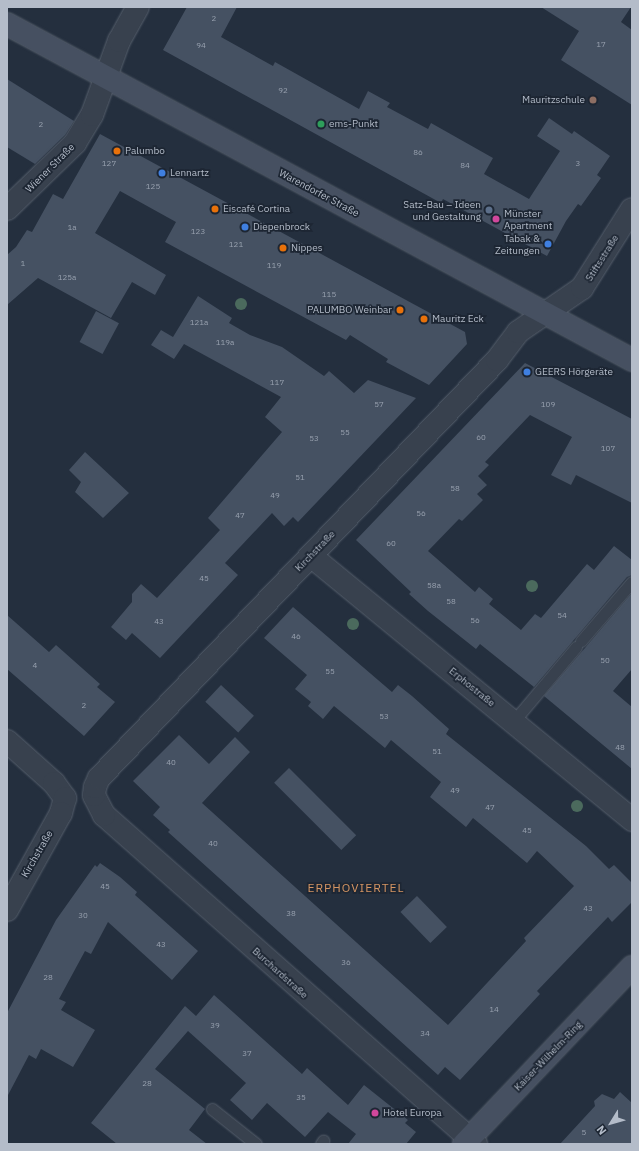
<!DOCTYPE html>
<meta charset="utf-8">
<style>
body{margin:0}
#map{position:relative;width:639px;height:1151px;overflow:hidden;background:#242f3e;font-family:"IBM Plex Sans",sans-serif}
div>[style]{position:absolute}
.building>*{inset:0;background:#455162;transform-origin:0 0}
.roads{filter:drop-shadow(0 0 1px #565f6c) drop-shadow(0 0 1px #565f6c)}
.lane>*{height:11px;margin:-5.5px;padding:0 5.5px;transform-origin:5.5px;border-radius:5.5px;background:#38414e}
.street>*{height:22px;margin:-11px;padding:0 11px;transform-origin:11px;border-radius:11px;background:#38414e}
.secondary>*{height:22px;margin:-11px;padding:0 11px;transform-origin:11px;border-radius:11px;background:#465061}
.trees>*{width:12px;height:12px;margin:-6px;border-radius:50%;background:#4b6a5d}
.dots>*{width:11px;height:11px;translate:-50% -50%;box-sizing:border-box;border:2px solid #1d2633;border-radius:50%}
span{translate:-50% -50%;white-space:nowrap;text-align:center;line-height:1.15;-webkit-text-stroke:3.5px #1d2633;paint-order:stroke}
.number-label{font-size:8px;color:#98a1af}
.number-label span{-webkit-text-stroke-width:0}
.poi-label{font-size:10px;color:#b4bcc9}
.right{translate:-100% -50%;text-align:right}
.left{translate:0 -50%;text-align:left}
.street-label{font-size:10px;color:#b4bcc9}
.quarter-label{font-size:12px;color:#d59563;letter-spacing:1px}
.frame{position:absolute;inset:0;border:8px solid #b4bcc9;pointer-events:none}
.north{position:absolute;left:591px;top:1103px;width:40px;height:40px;-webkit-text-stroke:3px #1d2633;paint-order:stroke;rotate:233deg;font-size:11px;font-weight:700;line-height:16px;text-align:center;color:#b4bcc9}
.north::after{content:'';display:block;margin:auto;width:14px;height:18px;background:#b4bcc9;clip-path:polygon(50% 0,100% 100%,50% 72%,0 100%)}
</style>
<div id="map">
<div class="building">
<i style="clip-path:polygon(187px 7px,237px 7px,221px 37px,273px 66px,275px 62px,359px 109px,368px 91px,390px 103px,387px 107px,428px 129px,431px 123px,493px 158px,484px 174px,529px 199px,560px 151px,537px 136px,549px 118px,572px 134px,574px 131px,610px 156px,597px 175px,601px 178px,581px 206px,578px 204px,566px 221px,547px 256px,443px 199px,441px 203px,163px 50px)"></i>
<i style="clip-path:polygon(541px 7px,631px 7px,621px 22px,632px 30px,632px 105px,561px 60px,579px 31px)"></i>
<i style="clip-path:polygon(7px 79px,74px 121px,65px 135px,35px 164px,7px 147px)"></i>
<i style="clip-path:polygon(100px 134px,465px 332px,467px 344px,429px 385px,386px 362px,388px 359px,350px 335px,346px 340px,165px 242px,176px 222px,120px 191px,95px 233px,166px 275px,155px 295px,132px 282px,111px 318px,38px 278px,7px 305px,7px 255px,16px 247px,27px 230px,32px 232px,53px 194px,63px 199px)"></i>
<i style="clip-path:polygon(198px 296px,232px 318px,229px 323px,250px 335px,282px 347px,324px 376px,329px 371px,354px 393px,368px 380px,416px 398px,298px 522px,293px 517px,284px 526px,272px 513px,225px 563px,238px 575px,160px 658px,132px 633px,126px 640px,111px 627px,132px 602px,132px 594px,141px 584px,157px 598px,220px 530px,208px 518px,282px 432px,265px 417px,281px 397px,184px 344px,174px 359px,151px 345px,161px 330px,173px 337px)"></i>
<i style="left:96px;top:311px;width:26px;height:35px;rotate:28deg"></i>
<i style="clip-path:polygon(525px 363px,632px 419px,632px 503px,576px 475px,571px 485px,551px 475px,572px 437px,530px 415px,485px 462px,489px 465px,478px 476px,487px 485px,477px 494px,483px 500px,462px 521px,459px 519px,428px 551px,475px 592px,479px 587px,493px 599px,489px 604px,521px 630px,535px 614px,541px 618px,587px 564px,594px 570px,614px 546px,632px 560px,632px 575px,627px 577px,534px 687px,480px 644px,476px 649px,428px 611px,409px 594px,411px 592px,356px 540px)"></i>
<i style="clip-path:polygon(85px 452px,129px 493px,103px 518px,75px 492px,81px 482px,69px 470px)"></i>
<i style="clip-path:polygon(632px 593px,632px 669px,613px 691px,632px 707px,632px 769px,544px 696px)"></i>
<i style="clip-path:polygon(293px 607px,392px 692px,398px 685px,412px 696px,449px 729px,446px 734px,586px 846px,609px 869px,614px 865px,632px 883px,632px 902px,612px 922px,608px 917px,537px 991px,540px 994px,460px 1080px,445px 1067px,438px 1075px,168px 832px,170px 830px,153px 815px,160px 807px,133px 781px,179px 735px,209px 764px,235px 737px,250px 752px,202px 803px,448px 1025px,526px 941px,524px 938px,574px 886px,537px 851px,527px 863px,473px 818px,466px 827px,430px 797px,441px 782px,391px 740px,385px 748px,334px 706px,323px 719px,308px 706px,311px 702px,295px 689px,307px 675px,264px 638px)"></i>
<i style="clip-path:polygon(7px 615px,49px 652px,56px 645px,100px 684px,97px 687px,115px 702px,84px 736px,7px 669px)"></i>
<i style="left:221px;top:685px;width:45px;height:23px;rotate:43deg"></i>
<i style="left:289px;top:768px;width:95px;height:21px;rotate:45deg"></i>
<i style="clip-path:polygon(100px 863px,120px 877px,137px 892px,135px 895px,198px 951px,172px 980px,108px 922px,91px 954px,85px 951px,59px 999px,66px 1002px,61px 1010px,95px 1030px,73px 1067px,41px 1049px,36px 1059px,29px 1055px,7px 1097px,7px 1013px,56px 920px,95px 865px,97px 867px)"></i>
<i style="left:417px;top:896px;width:43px;height:23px;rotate:46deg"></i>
<i style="clip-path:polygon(214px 995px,302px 1074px,307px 1068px,348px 1105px,364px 1085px,408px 1120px,405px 1123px,416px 1132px,406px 1144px,348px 1144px,356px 1134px,328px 1112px,305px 1137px,267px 1103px,252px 1120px,230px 1100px,246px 1083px,188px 1031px,155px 1069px,205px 1109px,189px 1130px,207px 1144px,117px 1144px,91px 1123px,185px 1006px,196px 1016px)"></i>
<i style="clip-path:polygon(620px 1092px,632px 1103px,632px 1144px,560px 1144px,595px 1106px,594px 1101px,602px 1094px,614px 1099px)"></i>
</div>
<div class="roads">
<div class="lane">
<i style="left:581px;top:641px;width:78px;rotate:-49.2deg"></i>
<i style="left:513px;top:722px;width:98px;rotate:-50deg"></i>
<i style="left:212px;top:1109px;width:56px;rotate:38.5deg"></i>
<i style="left:321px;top:1144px;width:4px;rotate:-56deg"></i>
</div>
<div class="street">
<i style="left:7px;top:209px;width:95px;rotate:-44.1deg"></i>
<i style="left:75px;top:143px;width:33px;rotate:-59deg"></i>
<i style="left:92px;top:115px;width:79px;rotate:-70deg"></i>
<i style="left:119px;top:41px;width:39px;rotate:-61deg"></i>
<i style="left:311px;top:556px;width:416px;rotate:39.4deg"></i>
<i style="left:7px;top:741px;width:63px;rotate:41.8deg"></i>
<i style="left:54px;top:783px;width:19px;rotate:54deg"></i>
<i style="left:65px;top:798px;width:16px;rotate:105deg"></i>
<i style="left:61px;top:813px;width:111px;rotate:119.1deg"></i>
<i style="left:476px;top:1144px;width:497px;rotate:-138.5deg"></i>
<i style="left:104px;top:815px;width:22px;rotate:-117deg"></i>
<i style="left:94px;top:795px;width:8px;rotate:-83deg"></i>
<i style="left:95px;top:787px;width:10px;rotate:-66deg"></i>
<i style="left:99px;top:778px;width:577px;rotate:-46.4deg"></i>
<i style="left:497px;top:360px;width:35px;rotate:-53deg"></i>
<i style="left:518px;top:332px;width:78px;rotate:-34.5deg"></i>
<i style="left:582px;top:288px;width:93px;rotate:-57.7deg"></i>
</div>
<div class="secondary">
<i style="left:7px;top:24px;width:710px;rotate:28.26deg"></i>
<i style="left:464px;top:1144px;width:244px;rotate:-46.5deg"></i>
</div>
</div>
<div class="trees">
<i style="left:241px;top:304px"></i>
<i style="left:532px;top:586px"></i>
<i style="left:353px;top:624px"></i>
<i style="left:577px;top:806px"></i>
</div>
<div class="dots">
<i style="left:593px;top:100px;background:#8d6e63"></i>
<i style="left:321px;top:124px;background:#2e9e5b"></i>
<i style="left:117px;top:151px;background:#e8710a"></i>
<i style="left:162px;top:173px;background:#3f7fe0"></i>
<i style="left:215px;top:209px;background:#e8710a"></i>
<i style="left:489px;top:210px;background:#5c6f8a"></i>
<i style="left:496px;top:219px;background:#d1479c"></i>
<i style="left:245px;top:227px;background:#3f7fe0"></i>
<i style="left:548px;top:244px;background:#3f7fe0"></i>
<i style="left:283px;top:248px;background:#e8710a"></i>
<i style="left:400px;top:310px;background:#e8710a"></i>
<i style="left:424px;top:319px;background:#e8710a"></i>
<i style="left:527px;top:372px;background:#3f7fe0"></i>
<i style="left:375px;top:1113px;background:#d1479c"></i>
</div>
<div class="number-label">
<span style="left:214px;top:19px">2</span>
<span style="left:601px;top:45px">17</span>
<span style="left:201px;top:46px">94</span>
<span style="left:283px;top:91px">92</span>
<span style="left:41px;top:125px">2</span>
<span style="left:418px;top:153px">86</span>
<span style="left:109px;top:164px">127</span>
<span style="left:578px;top:164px">3</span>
<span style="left:465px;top:166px">84</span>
<span style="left:153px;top:187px">125</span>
<span style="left:72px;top:228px">1a</span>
<span style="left:198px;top:232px">123</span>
<span style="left:236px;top:245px">121</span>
<span style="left:23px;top:264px">1</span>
<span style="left:274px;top:266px">119</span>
<span style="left:67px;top:278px">125a</span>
<span style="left:329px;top:295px">115</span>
<span style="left:199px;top:323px">121a</span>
<span style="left:225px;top:343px">119a</span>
<span style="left:277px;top:383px">117</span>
<span style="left:379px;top:405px">57</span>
<span style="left:548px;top:405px">109</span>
<span style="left:345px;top:433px">55</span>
<span style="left:481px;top:438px">60</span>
<span style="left:314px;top:439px">53</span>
<span style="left:608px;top:449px">107</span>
<span style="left:300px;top:478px">51</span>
<span style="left:455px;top:489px">58</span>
<span style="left:275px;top:496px">49</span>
<span style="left:421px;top:514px">56</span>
<span style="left:240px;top:516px">47</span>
<span style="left:391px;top:544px">60</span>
<span style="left:204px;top:579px">45</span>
<span style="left:434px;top:586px">58a</span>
<span style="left:451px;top:602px">58</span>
<span style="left:562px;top:616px">54</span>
<span style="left:475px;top:621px">56</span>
<span style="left:159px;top:622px">43</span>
<span style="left:296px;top:637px">46</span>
<span style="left:605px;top:661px">50</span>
<span style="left:35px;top:666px">4</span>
<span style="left:330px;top:672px">55</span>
<span style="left:84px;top:706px">2</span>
<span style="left:384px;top:717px">53</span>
<span style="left:620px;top:748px">48</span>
<span style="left:437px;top:752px">51</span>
<span style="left:171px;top:763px">40</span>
<span style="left:455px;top:791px">49</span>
<span style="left:490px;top:808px">47</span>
<span style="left:527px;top:831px">45</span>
<span style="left:213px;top:844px">40</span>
<span style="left:105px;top:887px">45</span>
<span style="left:588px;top:909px">43</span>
<span style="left:291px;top:914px">38</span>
<span style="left:83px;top:916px">30</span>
<span style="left:161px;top:945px">43</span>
<span style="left:346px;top:963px">36</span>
<span style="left:48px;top:978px">28</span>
<span style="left:494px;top:1010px">14</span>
<span style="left:215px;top:1026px">39</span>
<span style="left:425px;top:1034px">34</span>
<span style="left:247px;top:1054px">37</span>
<span style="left:147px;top:1084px">28</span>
<span style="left:301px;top:1098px">35</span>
<span style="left:584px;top:1133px">5</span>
</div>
<div class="poi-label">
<span class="right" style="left:585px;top:100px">Mauritzschule</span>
<span class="left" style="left:329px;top:124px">ems-Punkt</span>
<span class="left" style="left:125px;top:151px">Palumbo</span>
<span class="left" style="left:170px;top:173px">Lennartz</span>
<span class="right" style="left:481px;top:210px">Satz-Bau – Ideen<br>und Gestaltung</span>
<span class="left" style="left:223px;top:209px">Eiscafé Cortina</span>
<span class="left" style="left:504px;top:219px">Münster<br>Apartment</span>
<span class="left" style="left:253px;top:227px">Diepenbrock</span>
<span class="right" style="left:540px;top:244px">Tabak &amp;<br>Zeitungen</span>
<span class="left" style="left:291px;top:248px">Nippes</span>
<span class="right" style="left:392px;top:310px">PALUMBO Weinbar</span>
<span class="left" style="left:432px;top:319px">Mauritz Eck</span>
<span class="left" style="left:535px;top:372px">GEERS Hörgeräte</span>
<span class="left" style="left:383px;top:1113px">Hotel Europa</span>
</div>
<div class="street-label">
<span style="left:50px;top:168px;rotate:-45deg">Wiener Straße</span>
<span style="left:319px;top:193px;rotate:28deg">Warendorfer Straße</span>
<span style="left:602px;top:258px;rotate:-58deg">Stiftsstraße</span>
<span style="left:315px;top:551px;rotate:-46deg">Kirchstraße</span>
<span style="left:472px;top:687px;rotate:39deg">Erphostraße</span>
<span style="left:37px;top:854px;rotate:-60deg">Kirchstraße</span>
<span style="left:280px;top:973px;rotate:42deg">Burchardstraße</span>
<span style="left:548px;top:1056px;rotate:-46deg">Kaiser-Wilhelm-Ring</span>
</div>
<div class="quarter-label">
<span style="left:356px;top:888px">ERPHOVIERTEL</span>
</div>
<div class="frame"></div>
<div class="north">N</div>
</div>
